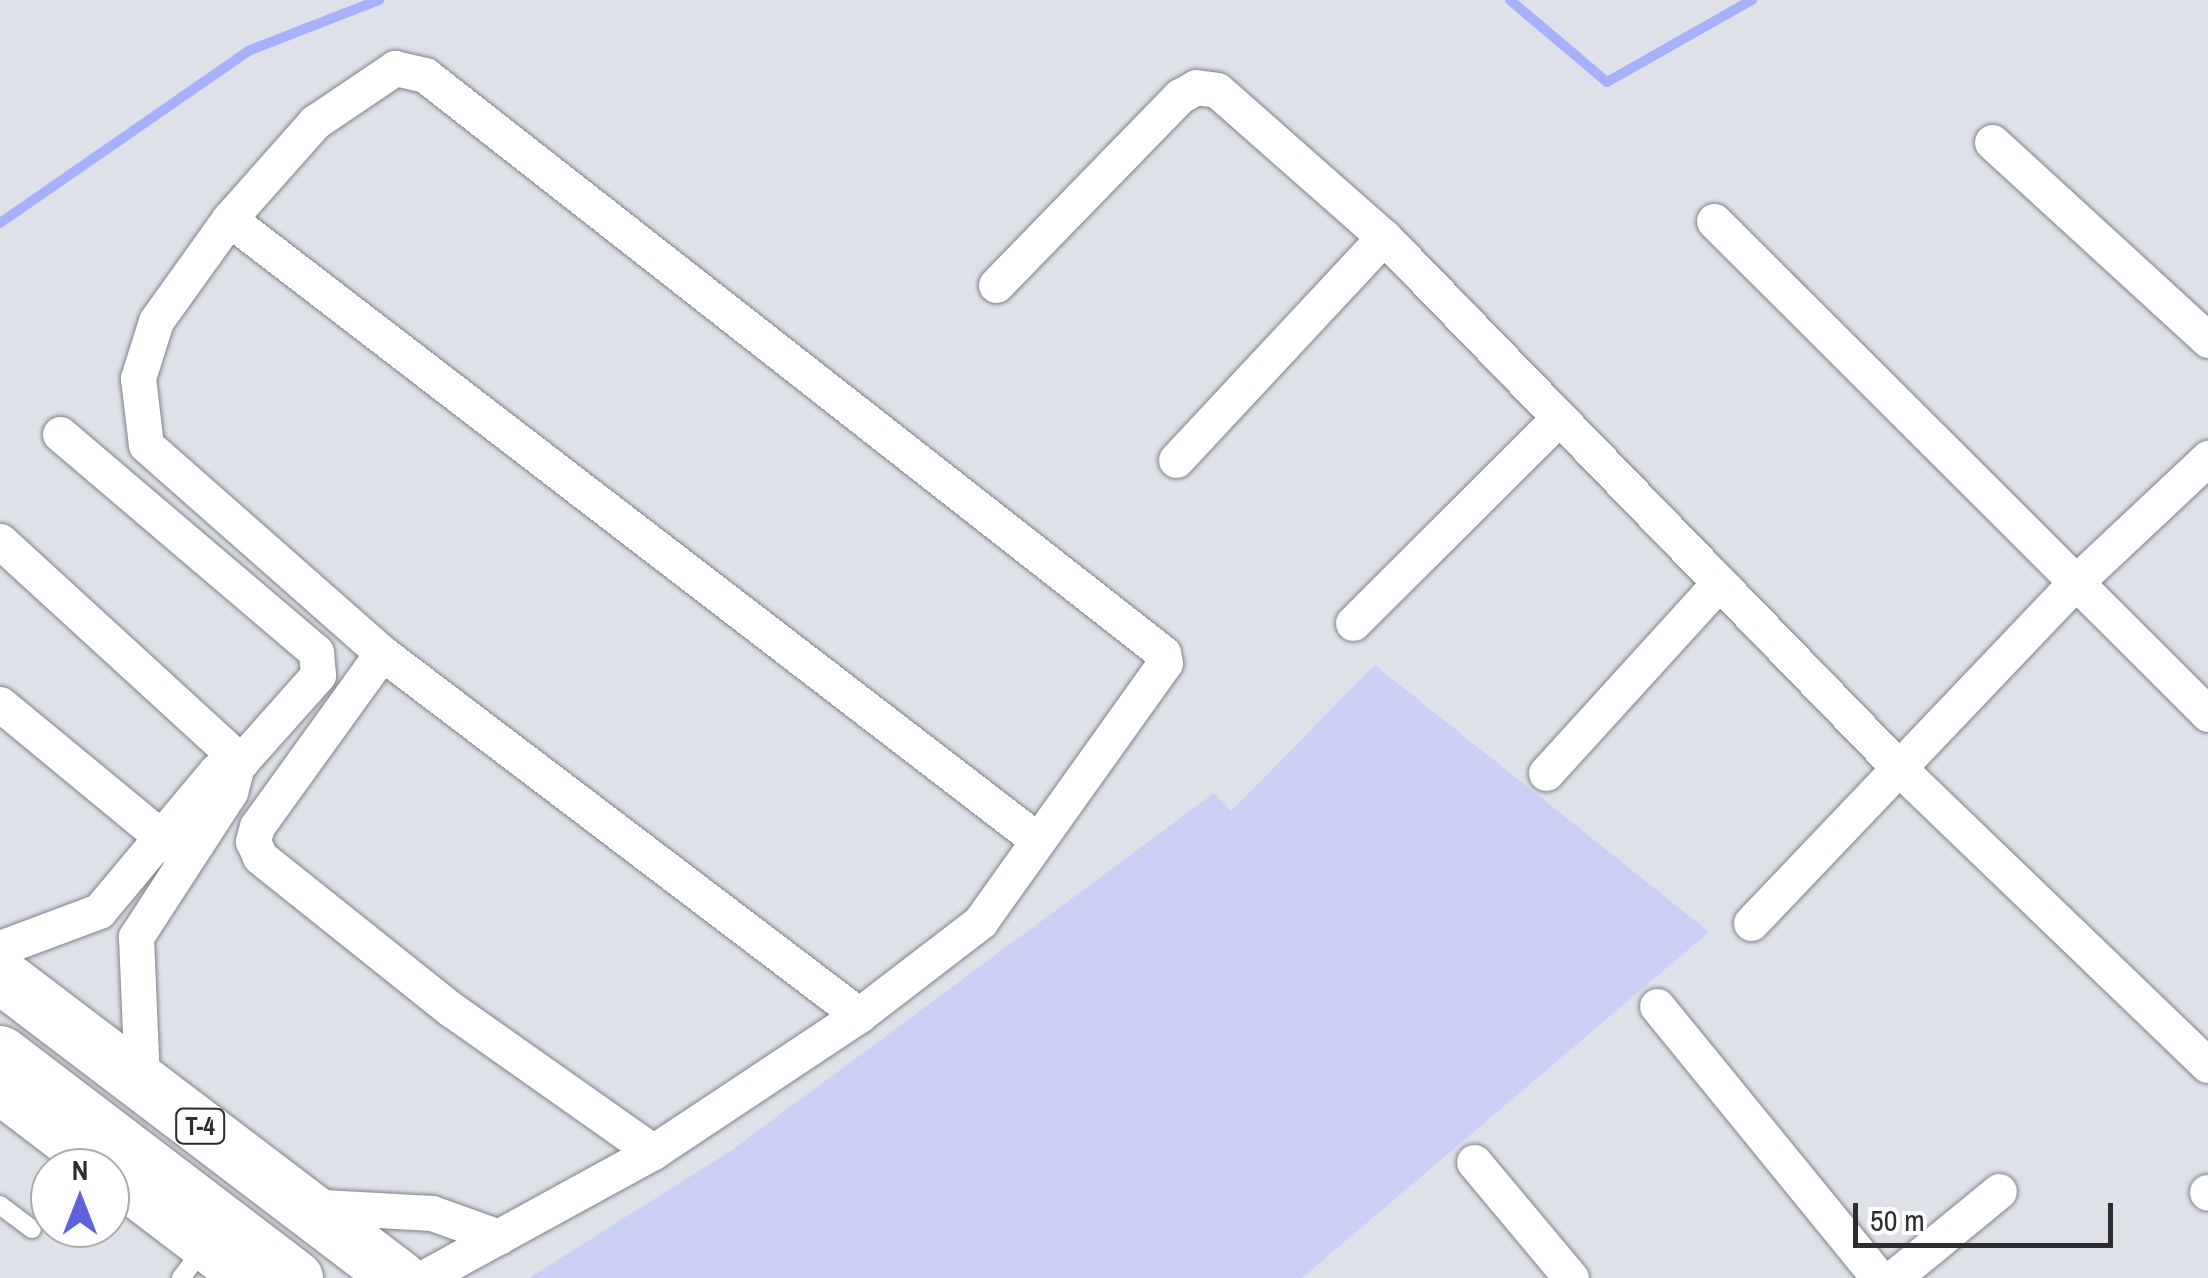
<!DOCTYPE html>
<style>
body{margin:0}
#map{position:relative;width:2208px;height:1278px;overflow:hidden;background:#dfe1e9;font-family:"Archivo Narrow",sans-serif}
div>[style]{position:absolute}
.green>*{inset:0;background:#cbd1f5}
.stream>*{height:10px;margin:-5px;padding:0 5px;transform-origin:5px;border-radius:5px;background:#a6b1fb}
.roads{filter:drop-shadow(0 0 2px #7f8188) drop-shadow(0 0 2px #7f8188)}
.service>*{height:18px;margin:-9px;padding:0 9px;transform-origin:9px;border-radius:9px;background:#fff}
.minor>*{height:35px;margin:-17.5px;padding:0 17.5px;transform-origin:17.5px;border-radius:17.5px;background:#fff}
.trunk>*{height:55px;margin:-27.5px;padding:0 27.5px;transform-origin:27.5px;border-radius:27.5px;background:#fff}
span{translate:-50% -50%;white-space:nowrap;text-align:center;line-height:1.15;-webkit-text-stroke:8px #fff;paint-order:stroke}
.shield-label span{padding:2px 8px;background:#fff;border:2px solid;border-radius:8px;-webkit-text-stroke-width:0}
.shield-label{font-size:25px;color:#2d2d30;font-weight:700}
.north{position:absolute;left:30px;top:1148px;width:100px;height:100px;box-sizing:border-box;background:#fff;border:2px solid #ababac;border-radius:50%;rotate:0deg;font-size:28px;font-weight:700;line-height:40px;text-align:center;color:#2d2d30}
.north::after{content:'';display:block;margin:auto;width:35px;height:45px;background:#5e63db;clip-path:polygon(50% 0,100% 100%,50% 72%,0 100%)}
.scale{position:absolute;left:1853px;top:1203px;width:260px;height:45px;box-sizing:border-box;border:5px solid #2d2d30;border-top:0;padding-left:12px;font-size:30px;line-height:35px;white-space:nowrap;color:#2d2d30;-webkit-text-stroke:8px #fff;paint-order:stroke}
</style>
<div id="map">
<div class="green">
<i style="clip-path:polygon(1375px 665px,1709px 932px,1302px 1278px,529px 1278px,732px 1150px,1214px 793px,1231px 811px)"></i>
</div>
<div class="stream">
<i style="left:1510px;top:0;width:127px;rotate:40.2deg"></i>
<i style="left:1607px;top:82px;width:167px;rotate:-29.5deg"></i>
<i style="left:0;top:223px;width:302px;rotate:-34.7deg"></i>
<i style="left:248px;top:51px;width:141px;rotate:-21.3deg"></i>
</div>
<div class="roads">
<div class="service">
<i style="left:0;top:1205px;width:40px;rotate:37deg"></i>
<i style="left:181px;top:1278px;width:34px;rotate:-53deg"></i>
</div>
<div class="minor">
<i style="left:1992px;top:142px;width:293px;rotate:42.5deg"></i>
<i style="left:229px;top:219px;width:1018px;rotate:37.53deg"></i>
<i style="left:1714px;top:221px;width:698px;rotate:44.94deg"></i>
<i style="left:996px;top:285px;width:264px;rotate:-45.8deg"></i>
<i style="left:1180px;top:96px;width:18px;rotate:-29deg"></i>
<i style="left:1196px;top:87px;width:21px;rotate:8deg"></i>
<i style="left:1217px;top:90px;width:222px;rotate:41.4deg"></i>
<i style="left:1384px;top:237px;width:744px;rotate:45.87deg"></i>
<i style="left:1902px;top:771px;width:424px;rotate:43.9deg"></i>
<i style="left:60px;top:434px;width:336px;rotate:40.4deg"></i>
<i style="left:316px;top:652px;width:23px;rotate:85deg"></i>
<i style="left:318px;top:675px;width:122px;rotate:131.7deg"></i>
<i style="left:237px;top:766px;width:27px;rotate:105deg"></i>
<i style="left:230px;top:792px;width:173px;rotate:123deg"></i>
<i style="left:136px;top:937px;width:146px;rotate:87.6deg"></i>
<i style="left:1176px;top:460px;width:305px;rotate:-47deg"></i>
<i style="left:0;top:541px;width:327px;rotate:42.5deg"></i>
<i style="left:1353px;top:623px;width:291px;rotate:-44.9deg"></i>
<i style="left:382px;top:653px;width:213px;rotate:125.8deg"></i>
<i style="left:257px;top:826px;width:16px;rotate:105deg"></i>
<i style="left:253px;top:841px;width:17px;rotate:66deg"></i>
<i style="left:260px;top:857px;width:246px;rotate:38.6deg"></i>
<i style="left:452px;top:1010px;width:246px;rotate:35.2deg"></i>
<i style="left:0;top:704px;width:229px;rotate:39.5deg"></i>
<i style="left:1546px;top:773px;width:257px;rotate:-47.7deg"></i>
<i style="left:1751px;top:923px;width:472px;rotate:-46.4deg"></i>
<i style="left:2077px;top:581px;width:180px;rotate:-43.2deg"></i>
<i style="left:0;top:948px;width:106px;rotate:-20.5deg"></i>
<i style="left:99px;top:911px;width:182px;rotate:-50.1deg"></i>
<i style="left:216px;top:771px;width:22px;rotate:-13deg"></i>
<i style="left:1657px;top:1006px;width:351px;rotate:50.8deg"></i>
<i style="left:0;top:1098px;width:116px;rotate:37.3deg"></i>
<i style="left:1474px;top:1162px;width:151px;rotate:50.1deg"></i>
<i style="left:110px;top:1182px;width:158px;rotate:37.3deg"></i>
<i style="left:2207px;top:1192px;width:1px;rotate:45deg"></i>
<i style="left:305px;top:1206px;width:127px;rotate:3.2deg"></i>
<i style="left:432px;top:1213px;width:71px;rotate:19.7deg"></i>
<i style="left:423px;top:1278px;width:262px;rotate:-28.7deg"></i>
<i style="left:653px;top:1152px;width:247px;rotate:-33.6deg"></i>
<i style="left:859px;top:1015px;width:153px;rotate:-37.5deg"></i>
<i style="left:980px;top:922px;width:318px;rotate:-54.5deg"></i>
<i style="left:1165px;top:663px;width:10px;rotate:-101deg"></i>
<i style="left:1163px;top:653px;width:937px;rotate:-141.93deg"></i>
<i style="left:425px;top:75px;width:31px;rotate:-167deg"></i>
<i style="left:395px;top:68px;width:97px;rotate:146deg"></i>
<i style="left:315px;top:122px;width:130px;rotate:131.6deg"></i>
<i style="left:229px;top:219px;width:125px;rotate:125.6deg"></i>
<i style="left:156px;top:321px;width:60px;rotate:107.5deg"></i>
<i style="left:138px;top:378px;width:67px;rotate:83.2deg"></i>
<i style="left:146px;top:445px;width:315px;rotate:41.4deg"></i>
<i style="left:382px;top:653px;width:599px;rotate:37.2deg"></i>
<i style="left:1893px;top:1278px;width:137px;rotate:-39.4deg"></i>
</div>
<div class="trunk">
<i style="left:0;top:975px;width:501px;rotate:37.21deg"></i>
<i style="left:0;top:1053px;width:371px;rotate:37.3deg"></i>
</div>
</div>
<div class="shield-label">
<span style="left:200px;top:1126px">T-4</span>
</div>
<div class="north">N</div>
<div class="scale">50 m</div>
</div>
